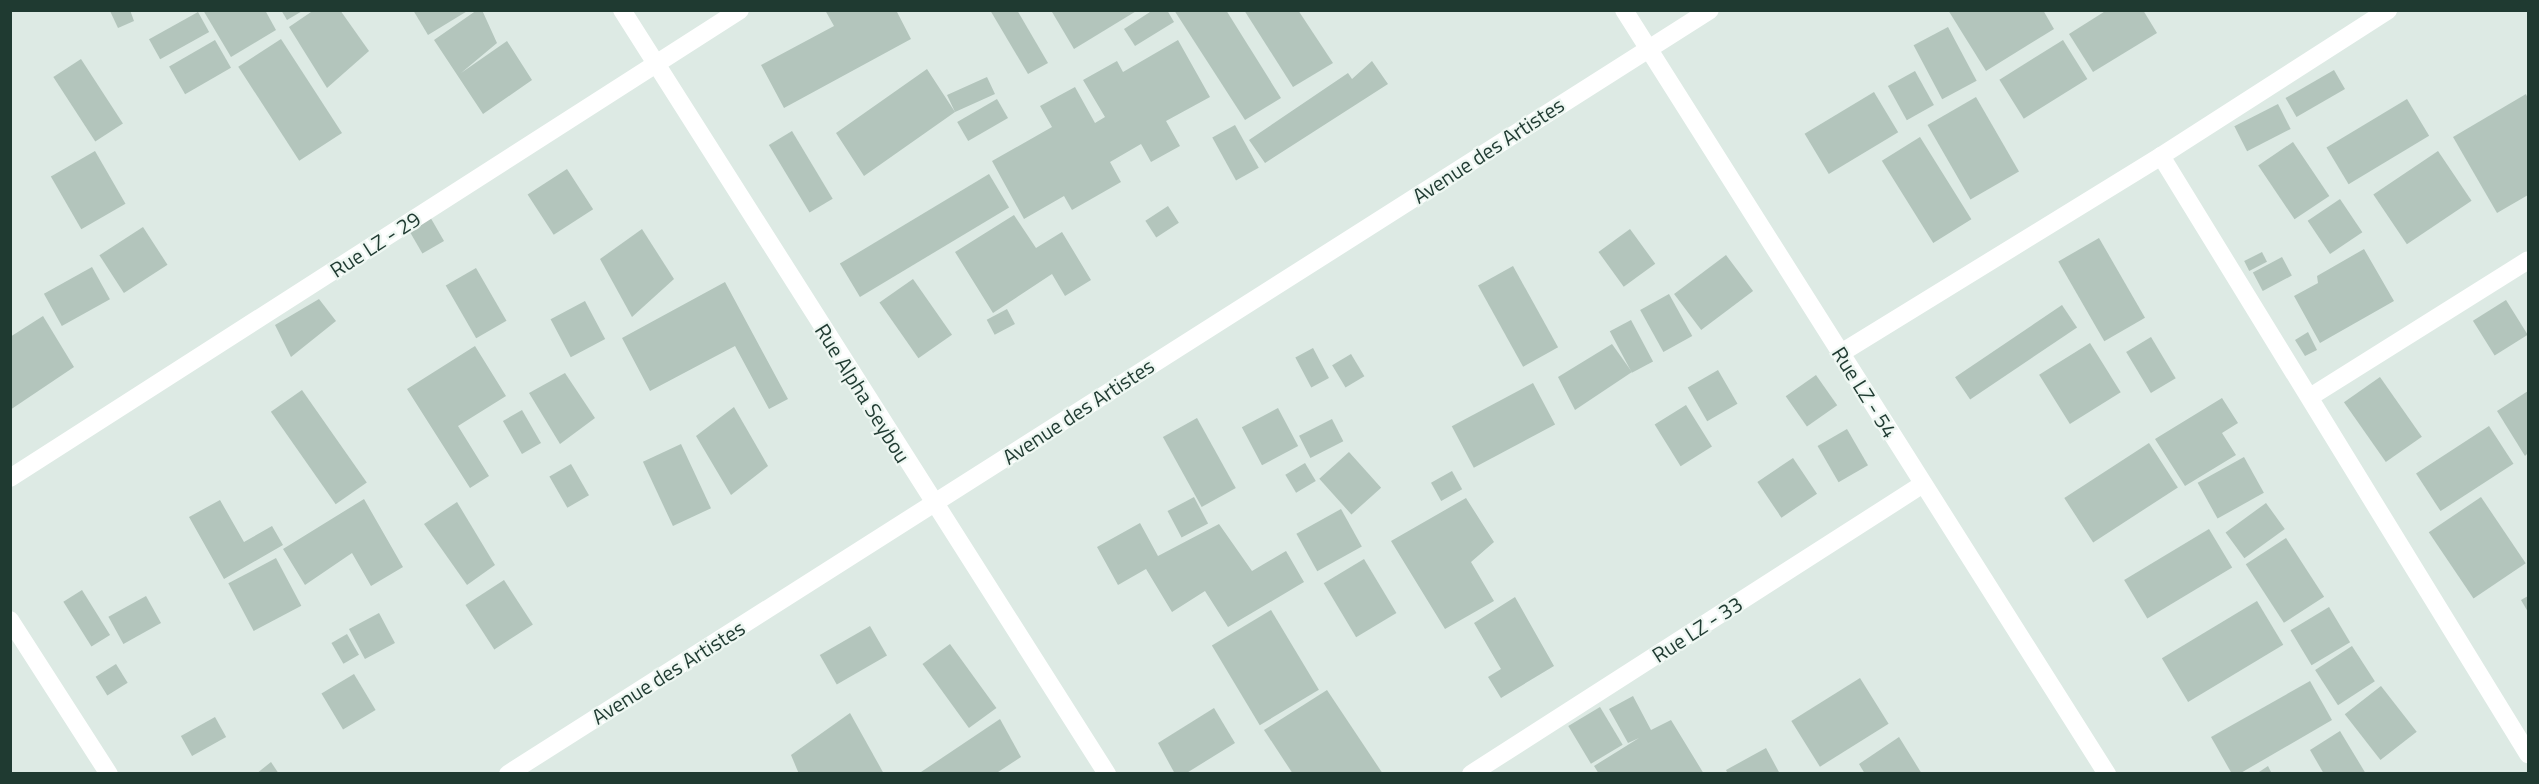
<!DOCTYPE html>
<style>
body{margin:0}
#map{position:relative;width:2539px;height:784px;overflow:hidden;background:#ddeae4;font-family:"Titillium Web",sans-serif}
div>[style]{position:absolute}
.building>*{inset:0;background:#b3c5bc;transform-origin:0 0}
.minor>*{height:18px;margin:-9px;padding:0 9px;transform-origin:9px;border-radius:9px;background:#fff}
.tertiary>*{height:18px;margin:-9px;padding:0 9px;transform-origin:9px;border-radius:9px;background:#fff}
span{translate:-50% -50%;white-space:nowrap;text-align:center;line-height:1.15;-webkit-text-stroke:4.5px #eef7f2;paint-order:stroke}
.street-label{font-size:21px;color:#1f3a31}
.frame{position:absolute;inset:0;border:12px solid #1f3a31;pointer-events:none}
</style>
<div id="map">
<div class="building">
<i style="clip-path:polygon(130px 10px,134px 21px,118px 28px,110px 11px)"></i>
<i style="clip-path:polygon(203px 10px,265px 10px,276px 30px,231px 57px)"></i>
<i style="clip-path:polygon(281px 10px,304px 10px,287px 20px)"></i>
<i style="clip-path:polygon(314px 10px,340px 10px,369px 51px,327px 88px,289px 27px)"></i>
<i style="clip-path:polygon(413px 10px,469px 10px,428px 35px)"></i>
<i style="clip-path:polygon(477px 10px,482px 10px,497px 43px,461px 73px,507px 41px,532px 80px,483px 114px,434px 40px)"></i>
<i style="clip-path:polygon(825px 10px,896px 10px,911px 39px,784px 108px,761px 65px,834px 26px)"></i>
<i style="clip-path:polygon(990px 10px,1017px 10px,1048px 63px,1028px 74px)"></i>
<i style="clip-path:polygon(1054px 10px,1138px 10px,1074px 49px,1052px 12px)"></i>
<i style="clip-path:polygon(1153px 10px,1167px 10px,1174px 22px,1135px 46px,1124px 29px)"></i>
<i style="clip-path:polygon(1174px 10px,1226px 10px,1281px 98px,1245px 120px)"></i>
<i style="clip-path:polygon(1244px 10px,1298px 10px,1333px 63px,1293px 87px)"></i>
<i style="clip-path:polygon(1948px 10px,2043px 10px,2054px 29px,1986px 71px)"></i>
<i style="clip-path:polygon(2107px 10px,2143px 10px,2157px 33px,2093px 72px,2069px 34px)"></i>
<i style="left:198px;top:12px;width:23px;height:56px;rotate:61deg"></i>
<i style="left:1948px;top:27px;width:61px;height:39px;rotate:62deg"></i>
<i style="left:281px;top:39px;width:112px;height:51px;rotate:57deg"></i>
<i style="left:215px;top:40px;width:32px;height:53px;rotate:60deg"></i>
<i style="clip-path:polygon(1178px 40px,1210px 97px,1166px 121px,1180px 146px,1151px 162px,1141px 144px,1110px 162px,1121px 182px,1072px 210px,1064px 196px,1024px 219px,992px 161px,1052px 127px,1040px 106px,1075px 87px,1095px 123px,1105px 117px,1083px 80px,1117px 61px,1123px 72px)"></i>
<i style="left:2063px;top:40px;width:46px;height:75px;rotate:58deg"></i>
<i style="left:81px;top:59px;width:77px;height:33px;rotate:57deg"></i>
<i style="clip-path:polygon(1372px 61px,1388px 84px,1265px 163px,1249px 140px,1348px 73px,1352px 79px)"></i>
<i style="clip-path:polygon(927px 69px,955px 112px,947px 95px,987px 77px,995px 94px,955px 112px,864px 176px,836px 133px)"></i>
<i style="left:2334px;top:70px;width:22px;height:56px;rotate:60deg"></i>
<i style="left:1915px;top:71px;width:39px;height:31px;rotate:61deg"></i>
<i style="left:1874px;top:92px;width:47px;height:81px;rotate:59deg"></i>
<i style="clip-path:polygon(2526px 94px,2528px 99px,2528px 195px,2497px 213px,2453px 137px)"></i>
<i style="left:1976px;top:97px;width:86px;height:56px;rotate:60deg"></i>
<i style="left:997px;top:99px;width:22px;height:46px;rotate:60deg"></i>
<i style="left:2407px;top:99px;width:43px;height:94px;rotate:59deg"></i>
<i style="left:2278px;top:104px;width:28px;height:49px;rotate:63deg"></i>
<i style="left:1235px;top:125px;width:49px;height:26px;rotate:61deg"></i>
<i style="left:792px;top:131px;width:79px;height:27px;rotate:59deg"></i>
<i style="left:1920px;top:137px;width:97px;height:45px;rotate:58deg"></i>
<i style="left:2293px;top:142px;width:65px;height:42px;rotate:56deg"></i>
<i style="left:95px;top:151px;width:61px;height:51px;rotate:60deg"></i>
<i style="left:2438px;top:151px;width:60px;height:78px;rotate:56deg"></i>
<i style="left:567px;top:169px;width:48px;height:47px;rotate:57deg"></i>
<i style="left:989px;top:174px;width:39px;height:174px;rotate:59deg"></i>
<i style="left:2340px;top:199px;width:40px;height:39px;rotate:56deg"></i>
<i style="left:1168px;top:206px;width:20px;height:27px;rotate:57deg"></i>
<i style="left:429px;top:215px;width:30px;height:25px;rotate:60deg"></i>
<i style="clip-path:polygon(1014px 215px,1036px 248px,1062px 232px,1091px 280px,1065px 296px,1052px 274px,993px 313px,955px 252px)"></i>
<i style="left:143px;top:227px;width:45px;height:52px;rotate:57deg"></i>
<i style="clip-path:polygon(642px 229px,674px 279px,632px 317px,600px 259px)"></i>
<i style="left:1630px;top:229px;width:43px;height:39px;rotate:54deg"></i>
<i style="left:2099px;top:238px;width:92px;height:47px;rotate:60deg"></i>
<i style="clip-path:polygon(2364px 249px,2394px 301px,2320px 343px,2294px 296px,2318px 283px,2317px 276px)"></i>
<i style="left:2262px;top:252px;width:11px;height:20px;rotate:63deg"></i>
<i style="left:1726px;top:255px;width:45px;height:65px;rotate:53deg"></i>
<i style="left:2282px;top:257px;width:21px;height:33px;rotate:62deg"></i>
<i style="left:1513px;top:266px;width:93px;height:40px;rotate:61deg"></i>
<i style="left:92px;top:267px;width:37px;height:55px;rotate:61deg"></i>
<i style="left:476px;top:268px;width:61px;height:35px;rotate:60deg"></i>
<i style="left:913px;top:279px;width:68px;height:41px;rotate:55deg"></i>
<i style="clip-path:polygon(725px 282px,788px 399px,769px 409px,735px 346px,650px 391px,622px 338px)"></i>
<i style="left:1669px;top:294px;width:48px;height:33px;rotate:61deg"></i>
<i style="clip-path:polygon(319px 299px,336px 321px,291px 357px,275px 325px)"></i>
<i style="left:2506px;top:300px;width:41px;height:39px;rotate:58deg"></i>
<i style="left:585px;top:301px;width:43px;height:39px;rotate:62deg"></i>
<i style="left:2062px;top:305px;width:27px;height:129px;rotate:56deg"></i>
<i style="left:1007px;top:309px;width:17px;height:23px;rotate:62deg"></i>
<i style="clip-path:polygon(43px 316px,74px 367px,10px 410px,10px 337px)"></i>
<i style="left:1631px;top:320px;width:47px;height:24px;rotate:62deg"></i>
<i style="clip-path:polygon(2308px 332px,2317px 350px,2305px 356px,2295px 340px)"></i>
<i style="left:2151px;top:337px;width:48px;height:29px;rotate:59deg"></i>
<i style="left:2090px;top:343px;width:58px;height:60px;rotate:58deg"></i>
<i style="clip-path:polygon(1612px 344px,1632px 372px,1575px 410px,1558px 377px)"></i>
<i style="clip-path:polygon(475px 346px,506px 396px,458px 426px,489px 476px,470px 488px,407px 389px)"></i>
<i style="left:1313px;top:348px;width:34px;height:20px;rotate:62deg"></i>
<i style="left:1351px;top:354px;width:26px;height:22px;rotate:59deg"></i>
<i style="left:1718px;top:370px;width:39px;height:35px;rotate:60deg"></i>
<i style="clip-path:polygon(565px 373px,595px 418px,560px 444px,529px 393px)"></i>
<i style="left:1816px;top:375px;width:37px;height:37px;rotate:55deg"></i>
<i style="left:2380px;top:377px;width:73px;height:44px;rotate:55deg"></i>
<i style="left:1533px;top:383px;width:47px;height:92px;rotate:62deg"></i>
<i style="left:302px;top:390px;width:113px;height:38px;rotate:55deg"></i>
<i style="clip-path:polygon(2528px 391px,2528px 453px,2525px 456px,2497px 411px)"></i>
<i style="clip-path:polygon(2222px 398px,2238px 423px,2222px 433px,2236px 455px,2185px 486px,2155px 439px)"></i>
<i style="left:1686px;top:405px;width:49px;height:37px;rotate:58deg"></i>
<i style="clip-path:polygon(734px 407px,768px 466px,731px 495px,696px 436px)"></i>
<i style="left:1278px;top:408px;width:43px;height:41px;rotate:62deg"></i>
<i style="left:522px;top:410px;width:38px;height:22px;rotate:60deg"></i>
<i style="left:1197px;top:418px;width:80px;height:39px;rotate:61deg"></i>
<i style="left:1332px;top:419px;width:25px;height:37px;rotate:63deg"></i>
<i style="left:2489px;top:426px;width:45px;height:87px;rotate:57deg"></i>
<i style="left:1847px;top:429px;width:42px;height:34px;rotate:60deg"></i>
<i style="left:2149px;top:443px;width:53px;height:101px;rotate:57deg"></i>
<i style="left:681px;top:444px;width:71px;height:42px;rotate:65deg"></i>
<i style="left:1349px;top:452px;width:48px;height:40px;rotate:48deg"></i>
<i style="left:2244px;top:457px;width:41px;height:53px;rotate:61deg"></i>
<i style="left:1793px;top:458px;width:43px;height:43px;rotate:56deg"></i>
<i style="left:1305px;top:463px;width:21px;height:23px;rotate:59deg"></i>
<i style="left:571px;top:464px;width:36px;height:25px;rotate:60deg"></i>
<i style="left:1452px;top:471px;width:21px;height:24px;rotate:61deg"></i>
<i style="left:1194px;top:497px;width:30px;height:30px;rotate:62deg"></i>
<i style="left:2481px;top:497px;width:80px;height:63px;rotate:56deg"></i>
<i style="clip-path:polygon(1466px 498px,1494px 542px,1471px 562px,1494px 601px,1445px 629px,1391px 541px)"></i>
<i style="clip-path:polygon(364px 499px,403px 567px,371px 586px,352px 553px,305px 585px,283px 549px)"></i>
<i style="clip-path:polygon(220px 500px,244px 542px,272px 526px,283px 545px,224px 579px,189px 517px)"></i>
<i style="clip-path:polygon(457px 502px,495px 565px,467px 585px,424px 524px)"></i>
<i style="left:2266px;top:503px;width:32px;height:50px;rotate:54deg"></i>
<i style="left:1341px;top:509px;width:43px;height:51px;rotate:61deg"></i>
<i style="clip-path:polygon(1140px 523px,1158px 556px,1219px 524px,1252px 571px,1286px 551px,1304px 582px,1228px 627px,1205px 591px,1172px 612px,1146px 569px,1118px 585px,1097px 547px)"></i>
<i style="left:2209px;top:529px;width:45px;height:99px;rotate:59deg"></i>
<i style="left:2286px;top:538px;width:70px;height:48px;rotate:57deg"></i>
<i style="left:276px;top:558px;width:54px;height:54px;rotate:62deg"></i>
<i style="left:1364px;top:559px;width:63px;height:47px;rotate:59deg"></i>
<i style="left:504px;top:580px;width:53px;height:46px;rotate:57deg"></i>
<i style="left:82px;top:590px;width:53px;height:22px;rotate:58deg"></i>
<i style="left:146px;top:596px;width:31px;height:43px;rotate:61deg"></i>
<i style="clip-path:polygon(2528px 596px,2528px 612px,2521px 600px)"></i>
<i style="clip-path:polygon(1515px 597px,1554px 666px,1501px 698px,1488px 677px,1501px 669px,1474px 623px)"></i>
<i style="left:2257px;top:601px;width:51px;height:111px;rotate:59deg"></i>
<i style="left:2329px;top:607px;width:41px;height:45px;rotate:59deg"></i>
<i style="left:1271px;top:610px;width:93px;height:69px;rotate:59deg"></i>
<i style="left:379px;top:613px;width:34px;height:34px;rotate:62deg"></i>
<i style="left:870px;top:626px;width:34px;height:58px;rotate:60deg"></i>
<i style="left:347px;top:634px;width:24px;height:18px;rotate:60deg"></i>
<i style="left:950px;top:644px;width:79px;height:34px;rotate:54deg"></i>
<i style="left:2352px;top:646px;width:42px;height:44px;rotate:57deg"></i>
<i style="left:116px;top:664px;width:22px;height:24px;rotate:58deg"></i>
<i style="left:354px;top:674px;width:42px;height:38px;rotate:59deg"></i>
<i style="left:1860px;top:678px;width:54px;height:81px;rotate:58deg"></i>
<i style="clip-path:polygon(2310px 681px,2332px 720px,2239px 774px,2232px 774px,2211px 737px)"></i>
<i style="left:2381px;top:686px;width:58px;height:46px;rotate:52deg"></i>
<i style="clip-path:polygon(1327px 690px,1383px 774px,1293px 774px,1264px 730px)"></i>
<i style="clip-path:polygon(1633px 696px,1651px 730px,1671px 720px,1704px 774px,1599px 774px,1594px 766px,1639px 738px,1628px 743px,1609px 709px)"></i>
<i style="left:1600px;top:707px;width:44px;height:37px;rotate:59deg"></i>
<i style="clip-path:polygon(1214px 708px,1235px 743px,1185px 774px,1175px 774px,1158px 743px)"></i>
<i style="clip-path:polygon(850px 713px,884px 774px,799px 774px,791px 755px)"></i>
<i style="left:215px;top:717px;width:23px;height:39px;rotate:61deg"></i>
<i style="clip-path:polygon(1000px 719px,1021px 757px,995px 774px,918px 774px)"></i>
<i style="clip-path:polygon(2340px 731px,2366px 774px,2324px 774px,2310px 750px)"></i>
<i style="clip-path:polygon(1899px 737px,1922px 774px,1865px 774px,1859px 764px)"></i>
<i style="clip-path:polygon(1766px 748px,1780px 774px,1728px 774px,1726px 770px)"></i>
<i style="clip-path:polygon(271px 762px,279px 774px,256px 774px)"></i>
<i style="clip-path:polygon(2268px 766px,2272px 774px,2256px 774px)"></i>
</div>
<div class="minor">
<i style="left:622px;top:10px;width:905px;rotate:57.59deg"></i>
<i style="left:1624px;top:10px;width:904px;rotate:57.7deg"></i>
<i style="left:2161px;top:156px;width:702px;rotate:58.46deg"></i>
<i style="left:1841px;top:353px;width:376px;rotate:-31.6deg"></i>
<i style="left:2161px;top:156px;width:270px;rotate:-32.7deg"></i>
<i style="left:2310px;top:397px;width:257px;rotate:-32.1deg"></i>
<i style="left:10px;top:478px;width:867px;rotate:-32.66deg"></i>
<i style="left:10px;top:620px;width:183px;rotate:57.3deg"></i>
<i style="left:1471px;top:774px;width:537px;rotate:-32.68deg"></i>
</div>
<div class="tertiary">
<i style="left:508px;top:774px;width:1424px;rotate:-32.44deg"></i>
</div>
<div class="street-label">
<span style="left:1488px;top:150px;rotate:-33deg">Avenue des Artistes</span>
<span style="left:375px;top:244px;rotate:-33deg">Rue LZ - 29</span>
<span style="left:1865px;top:392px;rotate:58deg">Rue LZ - 54</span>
<span style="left:863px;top:393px;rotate:58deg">Rue Alpha Seybou</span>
<span style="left:1078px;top:411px;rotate:-33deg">Avenue des Artistes</span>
<span style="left:1697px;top:629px;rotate:-33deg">Rue LZ - 33</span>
<span style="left:668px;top:672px;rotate:-32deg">Avenue des Artistes</span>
</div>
<div class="frame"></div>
</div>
